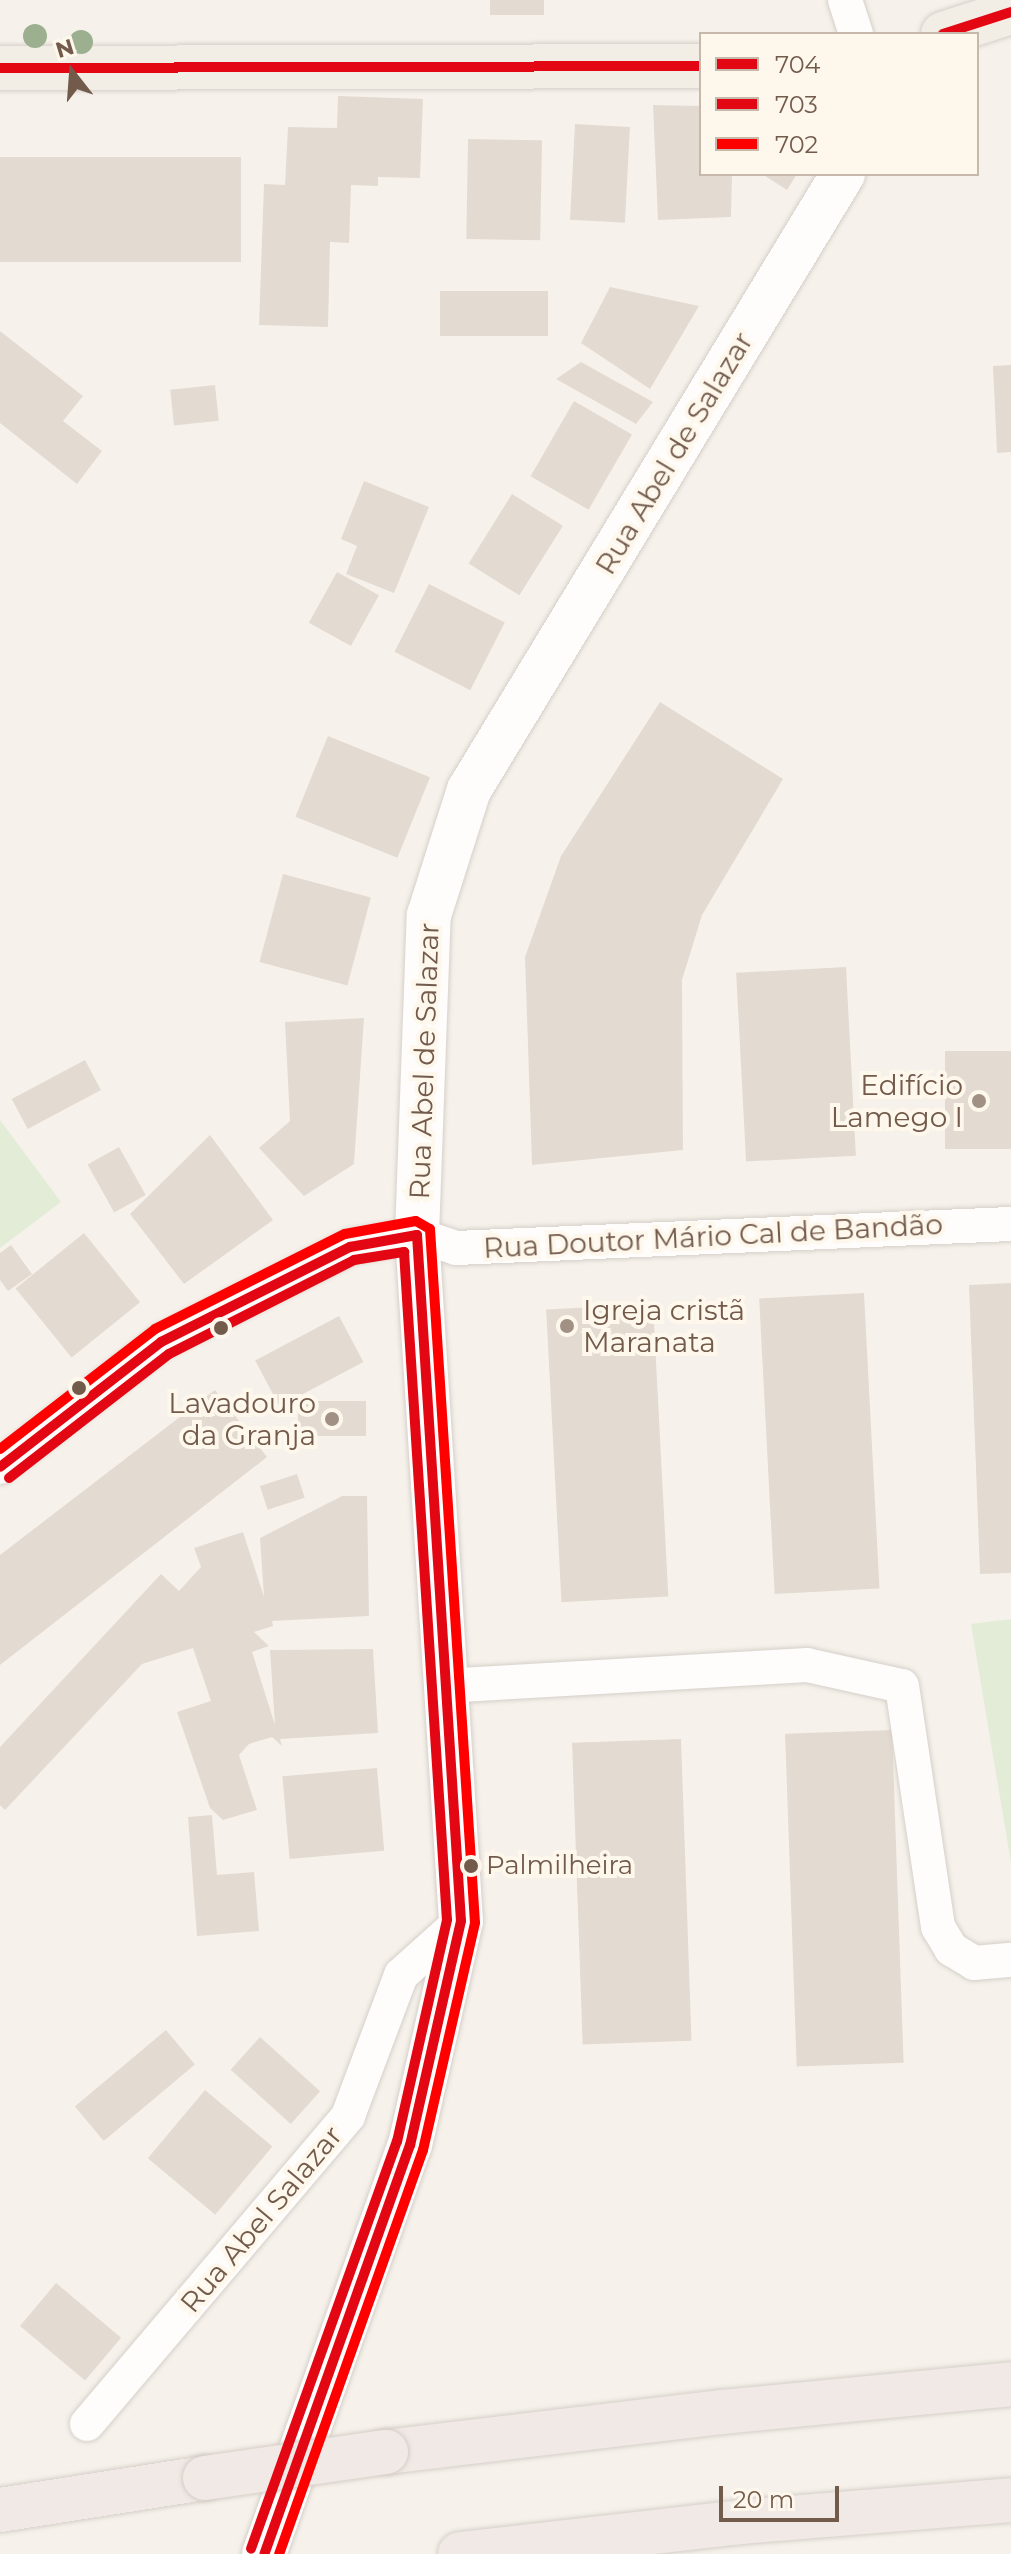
<!DOCTYPE html>
<meta charset="utf-8">
<style>
body{margin:0}
#map{position:relative;width:1011px;height:2554px;overflow:hidden;background:#f6f2eb;font-family:Montserrat,sans-serif}
div>[style]{position:absolute}
.green>*{inset:0;background:#e2ecd6}
.building>*{inset:0;background:#e3dbd2;transform-origin:0 0}
.roads{filter:drop-shadow(0 0 2px #d5cfc9) drop-shadow(0 0 2px #d5cfc9)}
.street>*{height:34px;margin:-17px;padding:0 17px;transform-origin:17px;border-radius:17px;background:#fefdfc}
.secondary>*{height:44px;margin:-22px;padding:0 22px;transform-origin:22px;border-radius:22px;background:#fefdfc}
.primary>*{height:44px;margin:-22px;padding:0 22px;transform-origin:22px;border-radius:22px;background:#f2ede5}
.highway>*{height:44px;margin:-22px;padding:0 22px;transform-origin:22px;border-radius:22px;background:#f0e9e5}
.bridges{filter:drop-shadow(0 0 2px #d5cdc6) drop-shadow(0 0 2px #d5cdc6)}
.highway-bridge>*{height:44px;margin:-22px;padding:0 22px;transform-origin:22px;border-radius:22px;background:#f0e9e5}
.bus-1>*{height:10px;margin:-5px;padding:0 5px;transform-origin:5px;border-radius:5px;background:#e30613}
.bus-2>*{height:10px;margin:-5px;padding:0 5px;transform-origin:5px;border-radius:5px;background:#e30613}
.bus-3>*{height:10px;margin:-5px;padding:0 5px;transform-origin:5px;border-radius:5px;background:#f00}
.trees>*{width:24px;height:24px;margin:-12px;border-radius:50%;background:#9caf8f}
.dots>*{width:22px;height:22px;translate:-50% -50%;box-sizing:border-box;border:4px solid #fef7ec;border-radius:50%}
span{translate:-50% -50%;white-space:nowrap;text-align:center;line-height:1.15;-webkit-text-stroke:8px #fef7ec;paint-order:stroke}
.bus-label{font-size:26px;color:#735b4c}
.left{translate:0 -50%;text-align:left}
.street-label{font-size:28px;color:#735b4c}
.poi-label{font-size:28px;color:#735b4c}
.right{translate:-100% -50%;text-align:right}
.legend{position:absolute;left:699px;top:32px;width:280px;height:144px;box-sizing:border-box;background:#fef7ec;border:2px solid #c6b9ac;margin:0;padding:10px 14px;list-style:none;font-size:24px;color:#735b4c}
.legend li{display:flex;align-items:center;gap:16px;height:40px}
.legend b{width:40px;border:2px solid #c6b9ac}
.north{position:absolute;left:32px;top:32px;width:80px;height:80px;-webkit-text-stroke:6px #fef7ec;paint-order:stroke;rotate:343deg;font-size:22px;font-weight:700;line-height:32px;text-align:center;color:#735b4c}
.north::after{content:'';display:block;margin:auto;width:28px;height:36px;background:#735b4c;clip-path:polygon(50% 0,100% 100%,50% 72%,0 100%)}
.scale{position:absolute;left:719px;top:2486px;width:120px;height:36px;box-sizing:border-box;border:4px solid #735b4c;border-top:0;padding-left:10px;font-size:24px;line-height:28px;white-space:nowrap;color:#735b4c;-webkit-text-stroke:6px #fef7ec;paint-order:stroke}
</style>
<div id="map">
<div class="green">
<i style="clip-path:polygon(0 1120px,61px 1202px,0 1248px)"></i>
<i style="clip-path:polygon(1011px 1619px,1011px 1863px,971px 1624px)"></i>
</div>
<div class="building">
<i style="left:490px;top:0;width:54px;height:15px"></i>
<i style="clip-path:polygon(338px 96px,423px 99px,420px 178px,378px 177px,378px 186px,351px 185px,349px 243px,330px 242px,328px 327px,259px 325px,264px 184px,285px 185px,288px 127px,337px 128px)"></i>
<i style="clip-path:polygon(653px 105px,701px 106px,701px 174px,732px 174px,731px 217px,658px 220px)"></i>
<i style="left:575px;top:124px;width:55px;height:96px;rotate:3deg"></i>
<i style="left:468px;top:139px;width:74px;height:100px;rotate:1deg"></i>
<i style="left:241px;top:157px;width:105px;height:241px;rotate:90deg"></i>
<i style="clip-path:polygon(762px 174px,797px 174px,787px 190px)"></i>
<i style="clip-path:polygon(610px 287px,699px 306px,650px 389px,581px 343px)"></i>
<i style="left:440px;top:291px;width:108px;height:45px"></i>
<i style="clip-path:polygon(0 331px,83px 396px,63px 421px,102px 451px,77px 484px,0 423px)"></i>
<i style="clip-path:polygon(581px 362px,653px 402px,636px 424px,556px 379px)"></i>
<i style="clip-path:polygon(1011px 365px,1011px 452px,997px 453px,993px 366px)"></i>
<i style="left:215px;top:385px;width:36px;height:45px;rotate:84deg"></i>
<i style="left:574px;top:401px;width:67px;height:87px;rotate:30deg"></i>
<i style="clip-path:polygon(364px 481px,429px 507px,394px 593px,346px 574px,357px 546px,341px 539px)"></i>
<i style="left:512px;top:494px;width:60px;height:82px;rotate:32deg"></i>
<i style="left:337px;top:572px;width:48px;height:58px;rotate:29deg"></i>
<i style="left:429px;top:584px;width:85px;height:76px;rotate:27deg"></i>
<i style="clip-path:polygon(660px 702px,783px 779px,702px 915px,682px 980px,683px 1150px,532px 1165px,525px 957px,561px 856px)"></i>
<i style="left:328px;top:736px;width:110px;height:87px;rotate:22deg"></i>
<i style="left:283px;top:874px;width:91px;height:91px;rotate:15deg"></i>
<i style="left:846px;top:967px;width:189px;height:110px;rotate:87deg"></i>
<i style="clip-path:polygon(364px 1018px,354px 1164px,304px 1196px,259px 1148px,290px 1121px,285px 1022px)"></i>
<i style="left:1011px;top:1051px;width:98px;height:66px;rotate:90deg"></i>
<i style="left:85px;top:1060px;width:34px;height:83px;rotate:62deg"></i>
<i style="clip-path:polygon(210px 1135px,273px 1220px,184px 1284px,130px 1214px)"></i>
<i style="left:119px;top:1147px;width:55px;height:36px;rotate:61deg"></i>
<i style="left:84px;top:1233px;width:89px;height:88px;rotate:51deg"></i>
<i style="clip-path:polygon(11px 1245px,32px 1274px,8px 1291px,0 1280px,0 1253px)"></i>
<i style="clip-path:polygon(1011px 1283px,1011px 1573px,980px 1574px,969px 1285px)"></i>
<i style="left:864px;top:1293px;width:296px;height:105px;rotate:87deg"></i>
<i style="left:653px;top:1304px;width:293px;height:107px;rotate:87deg"></i>
<i style="left:339px;top:1316px;width:52px;height:95px;rotate:62deg"></i>
<i style="clip-path:polygon(215px 1390px,267px 1457px,0 1665px,0 1555px)"></i>
<i style="left:366px;top:1401px;width:35px;height:68px;rotate:90deg"></i>
<i style="left:297px;top:1474px;width:25px;height:39px;rotate:72deg"></i>
<i style="clip-path:polygon(342px 1496px,367px 1496px,369px 1616px,272px 1621px,273px 1626px,254px 1632px,269px 1646px,252px 1652px,275px 1725px,270px 1650px,373px 1649px,378px 1733px,280px 1739px,282px 1746px,272px 1737px,249px 1744px,239px 1755px,257px 1810px,223px 1820px,210px 1808px,177px 1712px,211px 1701px,193px 1648px,142px 1664px,5px 1810px,0 1805px,0 1747px,161px 1574px,179px 1591px,201px 1567px,194px 1548px,243px 1532px,264px 1597px,260px 1538px)"></i>
<i style="left:892px;top:1730px;width:333px;height:107px;rotate:88deg"></i>
<i style="left:681px;top:1739px;width:302px;height:109px;rotate:88deg"></i>
<i style="left:377px;top:1768px;width:83px;height:95px;rotate:85deg"></i>
<i style="clip-path:polygon(212px 1815px,217px 1875px,254px 1872px,259px 1931px,197px 1936px,188px 1817px)"></i>
<i style="left:166px;top:2030px;width:45px;height:119px;rotate:50deg"></i>
<i style="left:260px;top:2037px;width:81px;height:44px;rotate:42deg"></i>
<i style="left:205px;top:2090px;width:88px;height:89px;rotate:40deg"></i>
<i style="left:56px;top:2283px;width:85px;height:56px;rotate:40deg"></i>
</div>
<div class="roads">
<div class="street">
<i style="left:845px;top:0;width:36px;rotate:72deg"></i>
<i style="left:0;top:1467px;width:204px;rotate:-37.8deg"></i>
<i style="left:161px;top:1342px;width:212px;rotate:-26.7deg"></i>
<i style="left:350px;top:1247px;width:68px;rotate:-10.2deg"></i>
<i style="left:417px;top:1235px;width:41px;rotate:18.4deg"></i>
<i style="left:456px;top:1248px;width:556px;rotate:-2.48deg"></i>
<i style="left:443px;top:1686px;width:365px;rotate:-3.3deg"></i>
<i style="left:807px;top:1665px;width:97px;rotate:12.5deg"></i>
<i style="left:902px;top:1686px;width:244px;rotate:81.5deg"></i>
<i style="left:938px;top:1927px;width:26px;rotate:59deg"></i>
<i style="left:951px;top:1949px;width:27px;rotate:31deg"></i>
<i style="left:974px;top:1963px;width:37px;rotate:-5deg"></i>
<i style="left:87px;top:2424px;width:404px;rotate:-49.7deg"></i>
<i style="left:348px;top:2116px;width:151px;rotate:-69.4deg"></i>
<i style="left:401px;top:1975px;width:81px;rotate:-42deg"></i>
</div>
<div class="secondary">
<i style="left:264px;top:2554px;width:434px;rotate:-70.4deg"></i>
<i style="left:410px;top:2145px;width:230px;rotate:-77.2deg"></i>
<i style="left:461px;top:1921px;width:687px;rotate:-93.67deg"></i>
<i style="left:417px;top:1235px;width:320px;rotate:-87.9deg"></i>
<i style="left:429px;top:915px;width:131px;rotate:-72.3deg"></i>
<i style="left:469px;top:790px;width:721px;rotate:-58.74deg"></i>
</div>
<div class="primary">
<i style="left:943px;top:34px;width:71px;rotate:-17.9deg"></i>
<i style="left:0;top:68px;width:701px;rotate:-0.16deg"></i>
</div>
<div class="highway">
<i style="left:386px;top:2452px;width:338px;rotate:-6.8deg"></i>
<i style="left:722px;top:2412px;width:290px;rotate:-5.5deg"></i>
<i style="left:0;top:2510px;width:207px;rotate:-8.9deg"></i>
<i style="left:460px;top:2554px;width:282px;rotate:-6.5deg"></i>
<i style="left:740px;top:2522px;width:272px;rotate:-4.6deg"></i>
</div>
</div>
<div class="bridges">
<div class="highway-bridge">
<i style="left:205px;top:2478px;width:183px;rotate:-8.2deg"></i>
</div>
</div>
<div class="bus-1">
<i style="left:943px;top:34px;width:71px;rotate:-17.9deg"></i>
<i style="left:0;top:68px;width:701px;rotate:-0.16deg"></i>
<i style="left:0;top:1467px;width:204px;rotate:-37.8deg"></i>
<i style="left:161px;top:1342px;width:212px;rotate:-26.7deg"></i>
<i style="left:350px;top:1247px;width:68px;rotate:-10.2deg"></i>
<i style="left:417px;top:1235px;width:687px;rotate:86.33deg"></i>
<i style="left:461px;top:1921px;width:230px;rotate:102.8deg"></i>
<i style="left:410px;top:2145px;width:434px;rotate:109.6deg"></i>
</div>
<div class="bus-2">
<i style="left:9px;top:1478px;width:202px;rotate:-37.8deg"></i>
<i style="left:169px;top:1354px;width:208px;rotate:-26.9deg"></i>
<i style="left:354px;top:1260px;width:51px;rotate:-9.1deg"></i>
<i style="left:404px;top:1252px;width:669px;rotate:86.32deg"></i>
<i style="left:447px;top:1920px;width:227px;rotate:102.7deg"></i>
<i style="left:397px;top:2141px;width:433px;rotate:109.7deg"></i>
</div>
<div class="bus-3">
<i style="left:0;top:1449px;width:196px;rotate:-37.7deg"></i>
<i style="left:155px;top:1329px;width:212px;rotate:-26.6deg"></i>
<i style="left:345px;top:1234px;width:72px;rotate:-10.4deg"></i>
<i style="left:416px;top:1221px;width:16px;rotate:30deg"></i>
<i style="left:430px;top:1229px;width:695px;rotate:86.29deg"></i>
<i style="left:475px;top:1923px;width:233px;rotate:102.9deg"></i>
<i style="left:423px;top:2150px;width:429px;rotate:109.6deg"></i>
</div>
<div class="trees">
<i style="left:35px;top:36px"></i>
<i style="left:81px;top:42px"></i>
</div>
<div class="dots">
<i style="left:979px;top:1101px;background:#a19084"></i>
<i style="left:567px;top:1326px;background:#a19084"></i>
<i style="left:221px;top:1328px;background:#735b4c"></i>
<i style="left:79px;top:1388px;background:#735b4c"></i>
<i style="left:332px;top:1419px;background:#a19084"></i>
<i style="left:471px;top:1866px;background:#735b4c"></i>
</div>
<div class="bus-label">
<span class="left" style="left:486px;top:1866px">Palmilheira</span>
</div>
<div class="street-label">
<span style="left:674px;top:453px;rotate:-59deg">Rua Abel de Salazar</span>
<span style="left:424px;top:1061px;rotate:-88deg">Rua Abel de Salazar</span>
<span style="left:713px;top:1236px;rotate:-3deg">Rua Doutor Mário Cal de Bandão</span>
<span style="left:261px;top:2219px;rotate:-50deg">Rua Abel Salazar</span>
</div>
<div class="poi-label">
<span class="right" style="left:963px;top:1101px">Edifício<br>Lamego I</span>
<span class="left" style="left:583px;top:1326px">Igreja cristã<br>Maranata</span>
<span class="right" style="left:316px;top:1419px">Lavadouro<br>da Granja</span>
</div>
<ul class="legend">
<li><b style="height:10px;background:#e30613"></b>704</li>
<li><b style="height:10px;background:#e30613"></b>703</li>
<li><b style="height:10px;background:#f00"></b>702</li>
</ul>
<div class="north">N</div>
<div class="scale">20 m</div>
</div>
